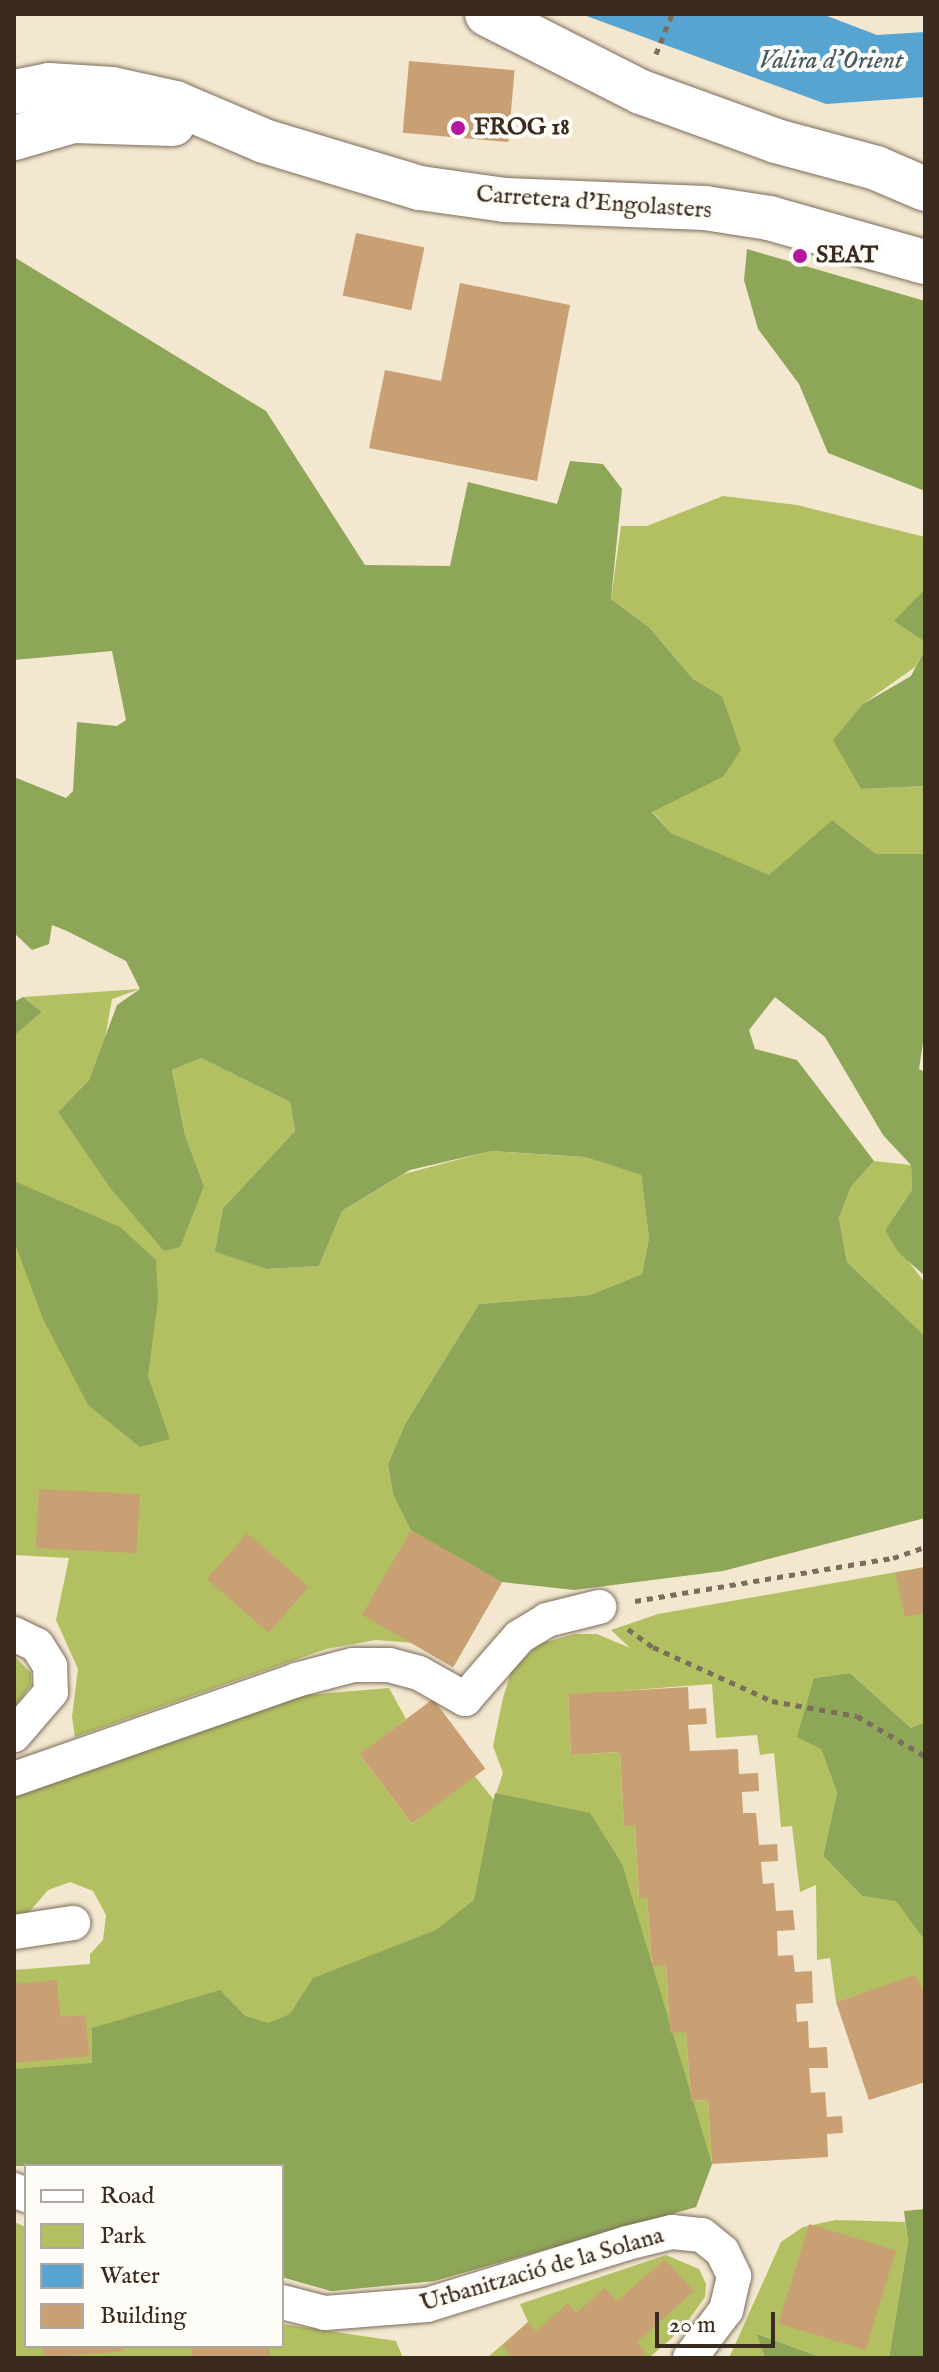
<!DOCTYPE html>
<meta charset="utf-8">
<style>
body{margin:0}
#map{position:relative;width:939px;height:2372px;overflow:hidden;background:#f3e7cf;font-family:"IM FELL English",serif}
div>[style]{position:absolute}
.green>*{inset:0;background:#b3c062}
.forest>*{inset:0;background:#8ea658}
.water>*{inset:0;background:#56a4cf}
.building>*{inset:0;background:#c8a074;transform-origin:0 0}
.path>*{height:5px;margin-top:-2.5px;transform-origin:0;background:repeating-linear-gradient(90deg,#7b6c5c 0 6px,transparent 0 12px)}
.roads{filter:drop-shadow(0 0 2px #7b6c5c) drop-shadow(0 0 2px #7b6c5c)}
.minor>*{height:34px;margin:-17px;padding:0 17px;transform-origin:17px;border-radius:17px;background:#fff}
.secondary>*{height:44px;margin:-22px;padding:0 22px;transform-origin:22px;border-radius:22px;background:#fff}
.trunk>*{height:44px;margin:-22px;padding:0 22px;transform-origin:22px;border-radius:22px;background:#fff}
.dots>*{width:22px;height:22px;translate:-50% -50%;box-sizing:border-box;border:4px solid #fdfcf7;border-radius:50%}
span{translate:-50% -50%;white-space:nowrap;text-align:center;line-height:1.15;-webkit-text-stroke:8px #fdfcf7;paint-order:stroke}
.poi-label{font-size:24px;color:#3b2a1e;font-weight:700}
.left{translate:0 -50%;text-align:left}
.street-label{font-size:24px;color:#3b2a1e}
.water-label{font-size:26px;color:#465b65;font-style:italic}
.frame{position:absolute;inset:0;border:16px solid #3b2a1e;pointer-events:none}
.legend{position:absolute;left:24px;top:2164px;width:260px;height:184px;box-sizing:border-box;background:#fdfcf7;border:2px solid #afa8a0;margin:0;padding:10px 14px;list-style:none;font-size:24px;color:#3b2a1e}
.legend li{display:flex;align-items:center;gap:16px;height:40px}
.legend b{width:40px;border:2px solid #afa8a0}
.scale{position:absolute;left:655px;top:2312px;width:120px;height:36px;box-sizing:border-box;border:4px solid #3b2a1e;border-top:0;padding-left:10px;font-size:24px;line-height:28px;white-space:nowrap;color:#3b2a1e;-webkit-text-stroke:6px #fdfcf7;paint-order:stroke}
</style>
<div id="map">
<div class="green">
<i style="clip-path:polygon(723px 496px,797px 505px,925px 537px,925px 589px,895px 621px,925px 642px,925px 649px,915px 667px,863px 704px,861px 789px,925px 786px,925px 854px,876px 854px,832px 820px,769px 876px,671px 833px,652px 811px,723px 777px,722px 696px,693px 679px,649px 627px,611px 599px,621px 526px,647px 526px)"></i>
<i style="clip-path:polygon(140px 989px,112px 999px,105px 1039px,89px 1080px,58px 1112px,204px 1186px,185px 1135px,172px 1070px,201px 1058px,290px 1102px,295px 1131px,223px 1208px,216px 1252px,267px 1269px,319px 1266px,342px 1211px,404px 1174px,490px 1151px,585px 1157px,641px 1175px,649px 1238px,642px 1274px,590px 1295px,479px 1304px,405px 1424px,388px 1464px,393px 1494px,502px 1582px,454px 1666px,413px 1643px,376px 1640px,326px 1649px,75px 1737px,72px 1717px,78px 1669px,56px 1620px,69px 1558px,14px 1555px,14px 1036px,42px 1012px,23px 997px)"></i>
<i style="clip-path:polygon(874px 1161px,911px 1165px,912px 1190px,885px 1230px,925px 1283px,925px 1336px,847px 1262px,839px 1218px,851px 1187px)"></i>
<i style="clip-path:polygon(925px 1567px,925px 1722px,911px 1728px,850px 1673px,814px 1678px,821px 1749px,837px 1793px,823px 1856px,862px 1896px,896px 1900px,925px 1941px,925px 1994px,914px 1976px,836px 2002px,830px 1958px,817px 1960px,816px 1885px,800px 1892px,792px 1826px,781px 1827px,774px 1753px,760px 1755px,757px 1735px,716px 1738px,712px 1684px,568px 1695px,571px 1755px,620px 1752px,624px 1825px,635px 1825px,639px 1898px,647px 1898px,652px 1965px,666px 1965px,670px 2032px,686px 2032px,691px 2101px,708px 2100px,712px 2164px,696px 2207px,434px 2281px,331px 2291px,282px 2277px,282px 2166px,14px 2166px,14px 1970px,90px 1964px,90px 1954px,103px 1940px,106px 1915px,93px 1891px,70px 1882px,48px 1890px,24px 1918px,14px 1919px,14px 1796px,305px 1695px,389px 1688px,406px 1719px,360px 1755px,412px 1824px,473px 1774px,494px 1800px,503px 1773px,493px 1746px,503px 1698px,511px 1672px,539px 1644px,574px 1634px,597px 1634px,630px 1648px,611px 1630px,658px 1614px)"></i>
<i style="clip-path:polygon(14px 1656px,31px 1673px,31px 1685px,14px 1708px)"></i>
<i style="clip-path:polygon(836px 2220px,905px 2222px,908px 2242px,889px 2358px,823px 2358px,758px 2334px,765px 2358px,729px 2358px,781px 2242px,803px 2227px)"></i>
<i style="clip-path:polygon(14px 2222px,26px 2227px,26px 2346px,282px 2346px,282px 2324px,396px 2341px,403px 2358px,14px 2358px)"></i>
<i style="clip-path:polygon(666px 2255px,699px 2269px,706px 2284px,705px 2297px,683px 2328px,649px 2358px,487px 2358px,528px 2322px,520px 2304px)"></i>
</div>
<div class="forest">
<i style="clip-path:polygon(747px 249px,925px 301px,925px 491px,828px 453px,799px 384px,758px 329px,744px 280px)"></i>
<i style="clip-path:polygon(14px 257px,266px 411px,365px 565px,450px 566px,468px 482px,557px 504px,570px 461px,603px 464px,622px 489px,611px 599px,649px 627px,693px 679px,722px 696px,741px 750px,723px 777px,652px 812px,671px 833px,769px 875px,832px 820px,876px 854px,925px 854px,925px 1029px,919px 1069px,925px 1072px,925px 1276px,899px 1253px,885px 1230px,912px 1190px,911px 1165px,883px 1135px,825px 1037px,775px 997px,749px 1030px,755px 1049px,797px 1060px,874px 1161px,851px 1187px,839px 1218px,847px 1262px,925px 1336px,925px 1518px,723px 1571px,574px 1590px,502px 1582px,411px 1530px,393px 1494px,388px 1464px,405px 1424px,479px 1304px,590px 1295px,642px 1274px,649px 1238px,641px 1175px,585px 1157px,491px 1151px,410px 1170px,342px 1211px,319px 1266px,267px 1269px,215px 1252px,223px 1208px,295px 1131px,290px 1102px,201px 1058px,172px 1070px,185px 1135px,204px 1186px,180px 1247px,164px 1251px,111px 1189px,58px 1112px,89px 1080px,117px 1005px,140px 989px,126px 961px,67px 931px,52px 925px,49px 944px,32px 950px,14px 933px,14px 777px,66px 798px,73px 791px,77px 722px,117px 726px,126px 720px,112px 651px,14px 660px)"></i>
<i style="clip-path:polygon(925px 589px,925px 642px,894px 621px)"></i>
<i style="clip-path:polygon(925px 649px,925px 786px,861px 789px,833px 740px,863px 704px,911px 676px)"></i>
<i style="clip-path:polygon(23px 997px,42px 1012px,14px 1036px,14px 1002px)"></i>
<i style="clip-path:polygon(14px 1181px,120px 1227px,156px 1260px,158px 1300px,148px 1376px,170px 1439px,140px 1447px,88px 1405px,43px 1319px,14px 1241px)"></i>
<i style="clip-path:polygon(850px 1673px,911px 1728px,925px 1722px,925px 1941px,896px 1901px,862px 1896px,823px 1856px,837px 1793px,821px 1749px,797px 1737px,814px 1678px)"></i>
<i style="clip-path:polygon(495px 1793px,590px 1813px,622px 1864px,712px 2164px,696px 2207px,434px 2281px,331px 2291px,282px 2277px,282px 2166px,14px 2166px,14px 2069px,92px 2063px,92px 2028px,220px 1990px,245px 2016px,268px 2023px,290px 2014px,313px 1978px,436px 1930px,474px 1900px)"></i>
<i style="clip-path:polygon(925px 2209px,925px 2358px,889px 2358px,908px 2242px,904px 2211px)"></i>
<i style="clip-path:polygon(757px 2334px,823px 2358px,765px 2358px)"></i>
</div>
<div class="water">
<i style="clip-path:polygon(581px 14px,822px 14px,877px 35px,925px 32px,925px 97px,826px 104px)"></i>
</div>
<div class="building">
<i style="left:409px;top:61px;width:106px;height:72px;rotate:5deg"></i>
<i style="left:356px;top:233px;width:70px;height:64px;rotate:12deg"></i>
<i style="clip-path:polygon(460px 283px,570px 305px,537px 481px,369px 448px,385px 370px,441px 381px)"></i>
<i style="left:39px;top:1489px;width:101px;height:59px;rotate:3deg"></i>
<i style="left:411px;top:1530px;width:105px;height:98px;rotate:30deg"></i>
<i style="left:247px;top:1533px;width:82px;height:61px;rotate:41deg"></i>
<i style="clip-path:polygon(925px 1567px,925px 1613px,905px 1617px,895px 1573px)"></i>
<i style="clip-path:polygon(688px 1687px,689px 1709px,706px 1708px,707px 1724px,688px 1725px,690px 1751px,738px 1749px,739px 1774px,758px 1773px,759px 1791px,742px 1792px,743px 1813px,756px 1813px,759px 1845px,777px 1844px,778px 1861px,761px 1862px,763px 1884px,774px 1883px,776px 1911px,793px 1910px,795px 1930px,777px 1931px,778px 1956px,793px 1955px,795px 1972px,812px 1971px,813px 2003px,796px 2004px,797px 2022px,808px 2021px,809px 2048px,827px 2047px,828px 2068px,809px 2068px,811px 2093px,825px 2092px,827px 2117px,842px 2116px,843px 2133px,827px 2134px,828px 2157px,712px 2164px,708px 2100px,691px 2101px,686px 2032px,670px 2033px,666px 1965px,652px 1966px,647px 1898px,639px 1898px,635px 1825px,624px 1826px,620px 1752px,571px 1755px,568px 1694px)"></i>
<i style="left:433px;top:1699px;width:87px;height:92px;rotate:53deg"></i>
<i style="clip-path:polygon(915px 1975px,925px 1994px,925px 2082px,869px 2100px,836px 2002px)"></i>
<i style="clip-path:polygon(57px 1980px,60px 2017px,85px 2015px,90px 2056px,14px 2063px,14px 1984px)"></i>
<i style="left:809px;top:2224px;width:91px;height:104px;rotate:17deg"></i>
<i style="clip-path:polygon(665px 2259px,694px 2291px,637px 2342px,646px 2353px,640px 2358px,513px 2358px,502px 2346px,528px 2322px,536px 2331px,568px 2303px,576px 2313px,605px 2288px,617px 2301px)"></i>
<i style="clip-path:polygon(42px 2346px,123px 2346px,123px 2351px,44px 2358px)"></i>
<i style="left:192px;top:2346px;width:78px;height:13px"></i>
</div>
<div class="path">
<i style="left:656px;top:54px;width:43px;rotate:-68.2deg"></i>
<i style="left:635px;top:1601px;width:262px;rotate:-9.5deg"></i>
<i style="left:893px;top:1558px;width:34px;rotate:-19deg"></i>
<i style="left:628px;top:1629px;width:31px;rotate:36deg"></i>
<i style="left:653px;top:1647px;width:131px;rotate:24.4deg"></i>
<i style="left:772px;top:1701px;width:86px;rotate:10deg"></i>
<i style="left:857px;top:1716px;width:79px;rotate:30.5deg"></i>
</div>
<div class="roads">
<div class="minor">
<i style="left:14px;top:1634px;width:25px;rotate:26deg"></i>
<i style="left:37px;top:1645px;width:25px;rotate:58deg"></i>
<i style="left:50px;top:1666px;width:26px;rotate:88deg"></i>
<i style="left:51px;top:1692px;width:57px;rotate:130.7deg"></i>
<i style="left:14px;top:1779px;width:299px;rotate:-19.3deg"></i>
<i style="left:296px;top:1680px;width:59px;rotate:-14.7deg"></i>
<i style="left:353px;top:1665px;width:36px"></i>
<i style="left:389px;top:1665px;width:31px;rotate:15deg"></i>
<i style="left:419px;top:1673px;width:53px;rotate:29.5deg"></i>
<i style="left:465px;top:1699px;width:82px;rotate:-48.9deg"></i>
<i style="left:519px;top:1637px;width:33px;rotate:-31deg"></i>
<i style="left:547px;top:1620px;width:54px;rotate:-14deg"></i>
<i style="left:14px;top:1932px;width:60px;rotate:-8.7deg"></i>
<i style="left:14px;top:2190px;width:13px;rotate:23deg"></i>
<i style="left:282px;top:2302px;width:44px;rotate:14.3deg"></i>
<i style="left:325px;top:2313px;width:102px;rotate:-4.5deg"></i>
<i style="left:427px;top:2305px;width:209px;rotate:-17.2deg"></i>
<i style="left:627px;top:2243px;width:46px;rotate:-13.7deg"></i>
<i style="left:672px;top:2232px;width:30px;rotate:6deg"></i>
<i style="left:702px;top:2235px;width:26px;rotate:39deg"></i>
<i style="left:722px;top:2251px;width:28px;rotate:64deg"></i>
<i style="left:734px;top:2276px;width:35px;rotate:103deg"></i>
<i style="left:726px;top:2310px;width:60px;rotate:126.9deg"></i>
</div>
<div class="secondary">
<i style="left:487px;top:14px;width:173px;rotate:26.9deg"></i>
<i style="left:641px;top:92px;width:144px;rotate:19.9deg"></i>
<i style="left:776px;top:141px;width:104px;rotate:15.1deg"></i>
<i style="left:876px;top:168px;width:53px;rotate:23.2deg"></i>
</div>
<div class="trunk">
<i style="left:14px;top:92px;width:36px;rotate:-11deg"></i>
<i style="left:49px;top:85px;width:63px;rotate:3.6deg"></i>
<i style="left:112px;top:89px;width:65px;rotate:12.5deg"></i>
<i style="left:175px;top:103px;width:97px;rotate:23.1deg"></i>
<i style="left:264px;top:141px;width:163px;rotate:16.8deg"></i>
<i style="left:420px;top:188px;width:86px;rotate:8deg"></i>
<i style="left:505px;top:200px;width:200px;rotate:2.3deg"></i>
<i style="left:705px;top:208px;width:65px;rotate:8.9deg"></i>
<i style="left:769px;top:218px;width:162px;rotate:15.8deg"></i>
<i style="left:14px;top:138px;width:61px;rotate:-16.1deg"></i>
<i style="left:73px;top:121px;width:100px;rotate:1.7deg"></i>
</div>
</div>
<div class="dots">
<i style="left:458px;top:128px;background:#b5179e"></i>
<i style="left:800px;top:256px;background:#b5179e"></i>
</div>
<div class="poi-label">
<span class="left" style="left:474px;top:128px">FROG 18</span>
<span class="left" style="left:816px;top:256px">SEAT</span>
</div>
<div class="street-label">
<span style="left:594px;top:203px;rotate:4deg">Carretera d'Engolasters</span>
<span style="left:542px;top:2270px;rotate:-16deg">Urbanització de la Solana</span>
</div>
<div class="water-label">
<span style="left:831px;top:61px">Valira d'Orient</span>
</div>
<div class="frame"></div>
<ul class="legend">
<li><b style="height:10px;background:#fff"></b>Road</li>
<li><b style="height:22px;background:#b3c062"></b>Park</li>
<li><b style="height:22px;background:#56a4cf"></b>Water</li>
<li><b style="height:22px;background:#c8a074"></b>Building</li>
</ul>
<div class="scale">20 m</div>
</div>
